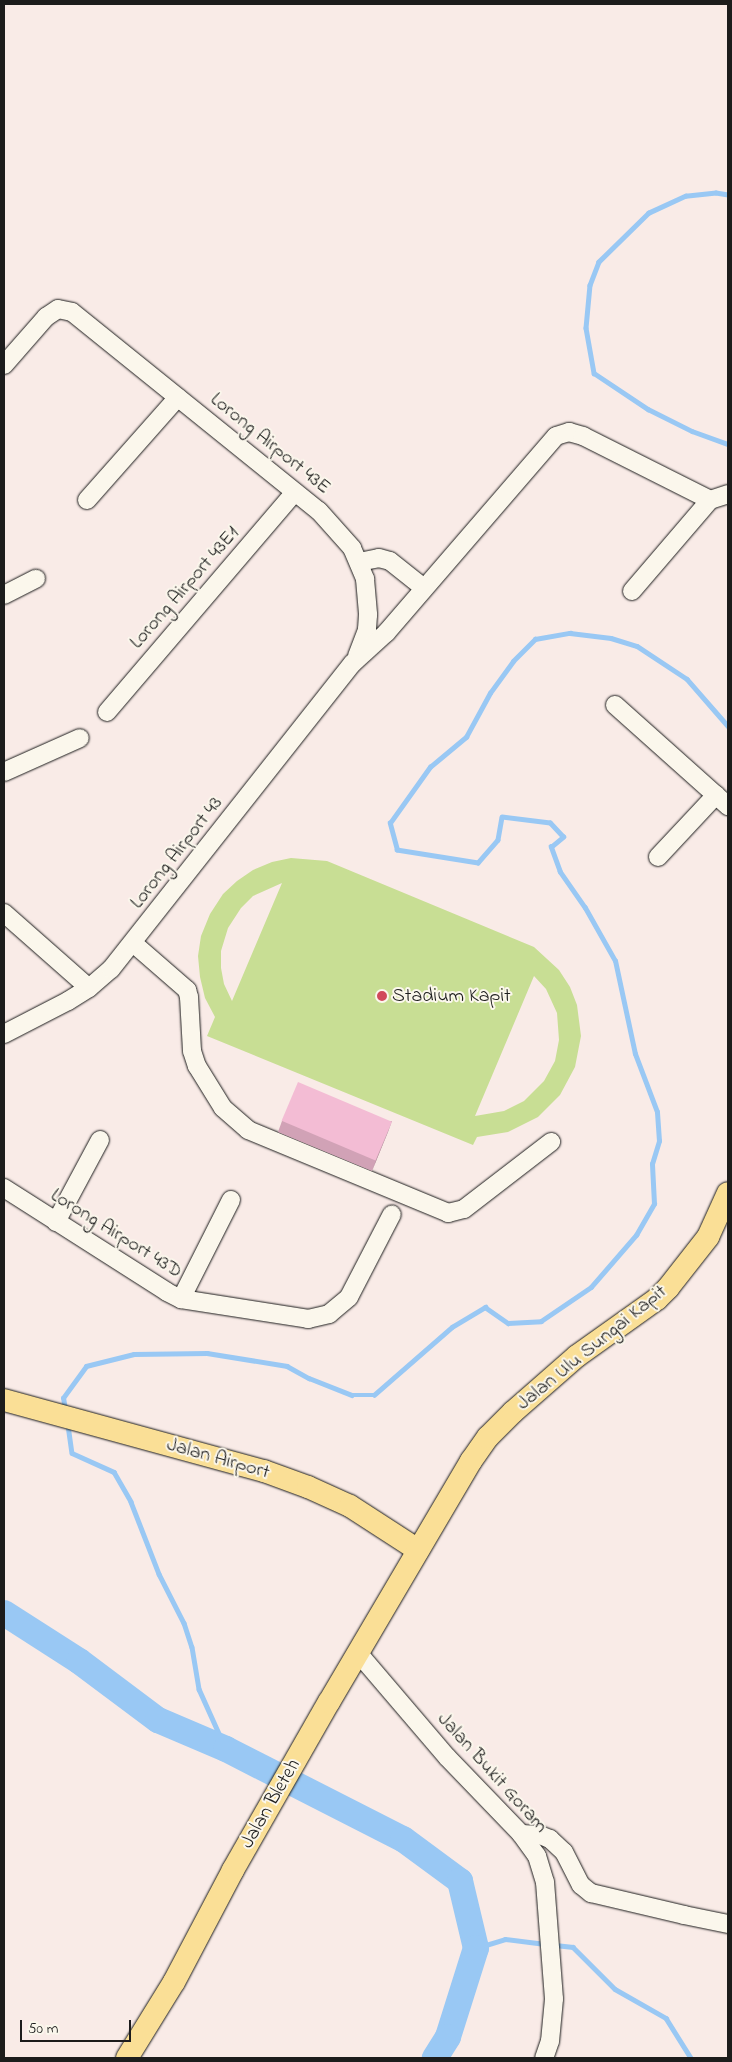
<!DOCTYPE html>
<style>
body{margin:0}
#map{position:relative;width:732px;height:2062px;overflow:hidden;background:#f9ebe7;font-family:"Indie Flower",sans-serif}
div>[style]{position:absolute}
.green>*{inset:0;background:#c8de94}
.stream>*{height:4.5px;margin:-2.25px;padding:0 2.25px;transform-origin:2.25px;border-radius:2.25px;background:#99c8f4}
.river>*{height:26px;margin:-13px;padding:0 13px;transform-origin:13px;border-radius:13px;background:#99c8f4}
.roads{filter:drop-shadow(0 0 1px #1c1c1c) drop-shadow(0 0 1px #1c1c1c)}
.minor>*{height:18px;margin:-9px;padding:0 9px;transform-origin:9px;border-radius:9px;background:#fbf7ec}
.major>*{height:22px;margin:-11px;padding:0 11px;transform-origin:11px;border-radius:11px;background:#fadf96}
.wall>*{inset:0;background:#d1a2b6}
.shaded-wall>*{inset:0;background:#aa8494}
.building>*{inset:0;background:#f3bcd4;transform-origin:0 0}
.dots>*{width:14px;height:14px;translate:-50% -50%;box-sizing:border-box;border:2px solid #fbf7ec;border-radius:50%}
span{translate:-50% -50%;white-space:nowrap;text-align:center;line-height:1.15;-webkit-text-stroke:4px #fbf7ec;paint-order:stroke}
.street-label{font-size:20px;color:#1c1c1c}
.poi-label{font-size:20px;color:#1c1c1c}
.left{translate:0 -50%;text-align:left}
.frame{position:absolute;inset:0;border:5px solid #1c1c1c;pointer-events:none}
.scale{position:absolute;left:20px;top:2020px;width:111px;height:22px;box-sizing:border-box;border:2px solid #1c1c1c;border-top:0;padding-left:6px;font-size:15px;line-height:18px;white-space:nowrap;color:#1c1c1c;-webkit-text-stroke:4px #fbf7ec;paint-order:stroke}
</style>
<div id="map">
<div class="green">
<i style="clip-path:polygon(evenodd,291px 858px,327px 861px,534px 947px,559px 970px,570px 987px,577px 1005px,581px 1036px,575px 1067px,560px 1095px,538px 1117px,508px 1132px,477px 1137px,473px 1145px,207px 1036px,215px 1017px,205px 998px,200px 977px,198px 956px,201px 936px,210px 914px,223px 894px,237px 881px,253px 870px,272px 862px,291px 858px,282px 883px,232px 1001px,224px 984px,221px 968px,221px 951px,228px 928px,241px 908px,253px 896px,282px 883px,291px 858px,534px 976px,546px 989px,557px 1013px,559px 1040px,555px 1061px,544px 1081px,524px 1101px,504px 1111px,475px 1116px,534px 976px)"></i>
</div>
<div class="stream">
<i style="left:728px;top:195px;width:12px;rotate:-171deg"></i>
<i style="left:716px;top:193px;width:30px;rotate:174deg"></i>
<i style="left:686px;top:196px;width:41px;rotate:155.3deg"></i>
<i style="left:649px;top:213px;width:70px;rotate:135.6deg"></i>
<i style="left:599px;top:262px;width:25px;rotate:111deg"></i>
<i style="left:590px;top:285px;width:43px;rotate:95.3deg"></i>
<i style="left:586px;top:328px;width:46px;rotate:79.9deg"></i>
<i style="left:594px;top:373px;width:65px;rotate:33.7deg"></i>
<i style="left:648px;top:409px;width:49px;rotate:26.6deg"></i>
<i style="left:692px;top:431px;width:38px;rotate:20deg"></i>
<i style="left:65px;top:1410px;width:12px;rotate:-99deg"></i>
<i style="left:63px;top:1398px;width:39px;rotate:-54deg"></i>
<i style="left:86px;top:1366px;width:49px;rotate:-14deg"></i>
<i style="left:134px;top:1354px;width:73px;rotate:-0.8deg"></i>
<i style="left:207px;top:1353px;width:81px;rotate:9.2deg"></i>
<i style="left:287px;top:1366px;width:25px;rotate:29deg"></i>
<i style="left:309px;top:1378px;width:46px;rotate:21.6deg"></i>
<i style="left:352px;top:1395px;width:22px"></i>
<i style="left:374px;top:1395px;width:103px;rotate:-41.1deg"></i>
<i style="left:452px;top:1327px;width:39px;rotate:-31deg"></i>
<i style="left:485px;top:1307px;width:28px;rotate:35deg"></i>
<i style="left:508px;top:1323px;width:33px;rotate:-3deg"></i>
<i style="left:541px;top:1321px;width:60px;rotate:-34.2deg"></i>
<i style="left:591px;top:1287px;width:69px;rotate:-49.1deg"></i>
<i style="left:636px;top:1235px;width:36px;rotate:-60deg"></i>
<i style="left:654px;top:1204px;width:40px;rotate:-92.9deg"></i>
<i style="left:652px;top:1164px;width:24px;rotate:-73deg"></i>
<i style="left:659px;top:1141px;width:29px;rotate:-94deg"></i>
<i style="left:657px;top:1112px;width:62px;rotate:-110.8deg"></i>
<i style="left:635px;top:1054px;width:95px;rotate:-102.1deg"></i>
<i style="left:615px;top:961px;width:61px;rotate:-119.5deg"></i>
<i style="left:585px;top:908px;width:44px;rotate:-124.8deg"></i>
<i style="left:560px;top:872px;width:27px;rotate:-110deg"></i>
<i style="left:551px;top:847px;width:16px;rotate:-40deg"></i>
<i style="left:563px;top:837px;width:19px;rotate:-133deg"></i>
<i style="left:550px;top:823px;width:48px;rotate:-172.9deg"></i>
<i style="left:502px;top:817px;width:23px;rotate:100deg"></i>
<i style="left:498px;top:840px;width:30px;rotate:131deg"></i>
<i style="left:478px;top:863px;width:82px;rotate:-170.9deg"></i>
<i style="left:397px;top:850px;width:28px;rotate:-105deg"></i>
<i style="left:390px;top:823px;width:69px;rotate:-54.5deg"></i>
<i style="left:430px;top:767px;width:47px;rotate:-39.8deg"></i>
<i style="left:466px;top:737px;width:50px;rotate:-61.4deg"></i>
<i style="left:490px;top:693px;width:39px;rotate:-54deg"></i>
<i style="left:513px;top:661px;width:31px;rotate:-45deg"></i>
<i style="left:535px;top:639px;width:36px;rotate:-10deg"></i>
<i style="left:570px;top:633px;width:41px;rotate:7deg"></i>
<i style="left:611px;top:638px;width:27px;rotate:17deg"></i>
<i style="left:637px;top:646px;width:60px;rotate:33.4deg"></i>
<i style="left:687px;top:679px;width:62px;rotate:48.9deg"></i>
<i style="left:68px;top:1425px;width:28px;rotate:82deg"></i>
<i style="left:72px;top:1453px;width:46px;rotate:24.3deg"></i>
<i style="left:114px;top:1472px;width:34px;rotate:60deg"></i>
<i style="left:131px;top:1502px;width:77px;rotate:68.7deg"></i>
<i style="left:159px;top:1574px;width:55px;rotate:63deg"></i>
<i style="left:184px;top:1623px;width:25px;rotate:72deg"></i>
<i style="left:192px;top:1647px;width:43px;rotate:80.5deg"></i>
<i style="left:199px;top:1689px;width:66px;rotate:65.8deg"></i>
<i style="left:555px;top:1945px;width:18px;rotate:6deg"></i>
<i style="left:573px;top:1947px;width:59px;rotate:45deg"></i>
<i style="left:615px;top:1989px;width:59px;rotate:29.6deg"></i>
<i style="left:666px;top:2018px;width:47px;rotate:58deg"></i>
<i style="left:476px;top:1948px;width:30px;rotate:-17deg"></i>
<i style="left:505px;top:1939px;width:40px;rotate:7.1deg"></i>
</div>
<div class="river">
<i style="left:4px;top:1613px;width:89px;rotate:32.6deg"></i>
<i style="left:79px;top:1661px;width:99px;rotate:36.8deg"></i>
<i style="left:158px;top:1720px;width:74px;rotate:23.1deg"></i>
<i style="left:226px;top:1749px;width:199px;rotate:27deg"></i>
<i style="left:403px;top:1839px;width:71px;rotate:36.4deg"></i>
<i style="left:460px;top:1881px;width:69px;rotate:76.6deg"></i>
<i style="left:476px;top:1948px;width:93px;rotate:107.5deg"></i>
<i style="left:448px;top:2037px;width:25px;rotate:122deg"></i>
</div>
<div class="roads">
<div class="minor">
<i style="left:4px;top:365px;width:64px;rotate:-48.8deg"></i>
<i style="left:46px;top:317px;width:14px;rotate:-34deg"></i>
<i style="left:58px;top:309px;width:14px;rotate:12deg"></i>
<i style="left:72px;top:312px;width:317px;rotate:38.9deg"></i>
<i style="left:319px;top:511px;width:50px;rotate:48.3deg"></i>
<i style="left:352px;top:548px;width:34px;rotate:67deg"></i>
<i style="left:365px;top:579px;width:36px;rotate:85deg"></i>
<i style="left:368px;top:615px;width:15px;rotate:94deg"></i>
<i style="left:367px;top:630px;width:28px;rotate:111deg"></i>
<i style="left:87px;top:500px;width:137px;rotate:-48.5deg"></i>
<i style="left:359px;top:562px;width:20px;rotate:-11deg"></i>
<i style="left:379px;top:558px;width:11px;rotate:15deg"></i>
<i style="left:390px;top:561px;width:43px;rotate:38.5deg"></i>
<i style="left:632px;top:591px;width:120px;rotate:-49.4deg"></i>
<i style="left:710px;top:500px;width:19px;rotate:-18deg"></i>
<i style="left:4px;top:595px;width:36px;rotate:-27deg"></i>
<i style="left:615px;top:705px;width:152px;rotate:41.8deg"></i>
<i style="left:107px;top:712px;width:289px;rotate:-49.5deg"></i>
<i style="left:4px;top:772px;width:83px;rotate:-24.1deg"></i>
<i style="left:658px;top:857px;width:85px;rotate:-46.9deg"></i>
<i style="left:4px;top:913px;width:113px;rotate:41.4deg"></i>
<i style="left:133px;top:943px;width:72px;rotate:41deg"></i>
<i style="left:187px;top:990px;width:7px;rotate:74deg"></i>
<i style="left:189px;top:997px;width:54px;rotate:86.8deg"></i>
<i style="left:192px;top:1051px;width:16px;rotate:72deg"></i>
<i style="left:197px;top:1066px;width:49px;rotate:58.2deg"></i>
<i style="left:223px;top:1108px;width:33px;rotate:41deg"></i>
<i style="left:248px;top:1130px;width:217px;rotate:22.5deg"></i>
<i style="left:448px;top:1213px;width:16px;rotate:-14deg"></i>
<i style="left:464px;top:1209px;width:110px;rotate:-37.6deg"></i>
<i style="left:4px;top:1034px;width:72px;rotate:-27.3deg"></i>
<i style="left:68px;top:1001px;width:25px;rotate:-32deg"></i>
<i style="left:89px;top:988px;width:29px;rotate:-41deg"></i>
<i style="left:111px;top:969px;width:390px;rotate:-51.7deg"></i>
<i style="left:353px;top:663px;width:45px;rotate:-42.3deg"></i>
<i style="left:386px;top:633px;width:260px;rotate:-49.2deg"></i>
<i style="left:556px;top:436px;width:14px;rotate:-17deg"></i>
<i style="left:569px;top:432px;width:15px;rotate:16deg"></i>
<i style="left:583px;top:436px;width:142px;rotate:26.7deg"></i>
<i style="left:4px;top:1188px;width:193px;rotate:32.5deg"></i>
<i style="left:167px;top:1292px;width:16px;rotate:27deg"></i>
<i style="left:181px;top:1299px;width:129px;rotate:8.9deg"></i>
<i style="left:308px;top:1319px;width:22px;rotate:-13deg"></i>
<i style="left:329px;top:1314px;width:26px;rotate:-40deg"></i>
<i style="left:349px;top:1297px;width:93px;rotate:-62.6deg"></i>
<i style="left:56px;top:1222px;width:93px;rotate:-61.8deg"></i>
<i style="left:181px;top:1299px;width:111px;rotate:-63.2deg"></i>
<i style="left:359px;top:1654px;width:135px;rotate:49.5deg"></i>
<i style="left:447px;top:1757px;width:107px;rotate:46.1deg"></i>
<i style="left:521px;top:1834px;width:27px;rotate:54deg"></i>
<i style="left:537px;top:1856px;width:27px;rotate:73deg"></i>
<i style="left:545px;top:1882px;width:117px;rotate:85.6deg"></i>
<i style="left:554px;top:1999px;width:42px;rotate:95.4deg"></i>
<i style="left:550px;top:2041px;width:18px;rotate:109deg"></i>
<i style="left:521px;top:1834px;width:19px;rotate:3deg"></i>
<i style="left:540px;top:1835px;width:11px;rotate:22deg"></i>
<i style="left:550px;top:1839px;width:19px;rotate:43deg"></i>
<i style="left:564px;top:1852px;width:37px;rotate:63deg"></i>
<i style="left:581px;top:1885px;width:13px;rotate:39deg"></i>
<i style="left:591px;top:1893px;width:96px;rotate:13.3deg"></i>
<i style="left:684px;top:1915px;width:45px;rotate:11.6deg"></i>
</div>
<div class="major">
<i style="left:4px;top:1400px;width:270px;rotate:15.3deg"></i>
<i style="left:264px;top:1471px;width:47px;rotate:20deg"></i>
<i style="left:308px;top:1487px;width:46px;rotate:24.3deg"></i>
<i style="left:350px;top:1506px;width:81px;rotate:32.9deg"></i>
<i style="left:127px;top:2058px;width:89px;rotate:-58.3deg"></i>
<i style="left:174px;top:1982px;width:127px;rotate:-62.2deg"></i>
<i style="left:233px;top:1870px;width:193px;rotate:-60.3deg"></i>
<i style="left:329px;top:1702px;width:280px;rotate:-59.5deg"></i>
<i style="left:471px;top:1461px;width:29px;rotate:-55deg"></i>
<i style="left:488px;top:1437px;width:35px;rotate:-45deg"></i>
<i style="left:513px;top:1412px;width:85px;rotate:-41.2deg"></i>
<i style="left:577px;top:1356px;width:98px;rotate:-35.5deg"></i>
<i style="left:657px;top:1299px;width:16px;rotate:-45deg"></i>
<i style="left:668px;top:1288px;width:65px;rotate:-51.9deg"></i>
<i style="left:708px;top:1237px;width:48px;rotate:-65.6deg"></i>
</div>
</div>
<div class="wall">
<i style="clip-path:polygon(282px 1121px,392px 1121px,372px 1171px,278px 1132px)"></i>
</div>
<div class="shaded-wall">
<i style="clip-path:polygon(392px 1121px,388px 1132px,372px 1171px,376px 1160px)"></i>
</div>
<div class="building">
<i style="left:298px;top:1082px;width:102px;height:42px;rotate:23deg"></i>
</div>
<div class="dots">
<i style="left:382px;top:996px;background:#d1495b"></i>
</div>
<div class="street-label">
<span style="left:270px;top:444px;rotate:39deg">Lorong Airport 43E</span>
<span style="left:185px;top:588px;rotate:-49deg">Lorong Airport 43E1</span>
<span style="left:177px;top:853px;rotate:-52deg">Lorong Airport 43</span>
<span style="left:116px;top:1234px;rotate:32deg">Lorong Airport 43D</span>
<span style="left:592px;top:1348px;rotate:-39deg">Jalan Ulu Sungai Kapit</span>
<span style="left:218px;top:1459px;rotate:16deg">Jalan Airport</span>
<span style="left:492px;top:1773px;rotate:48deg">Jalan Bukit Goram</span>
<span style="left:271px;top:1804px;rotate:-60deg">Jalan Bleteh</span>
</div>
<div class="poi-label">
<span class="left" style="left:392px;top:996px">Stadium Kapit</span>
</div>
<div class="frame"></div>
<div class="scale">50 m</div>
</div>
